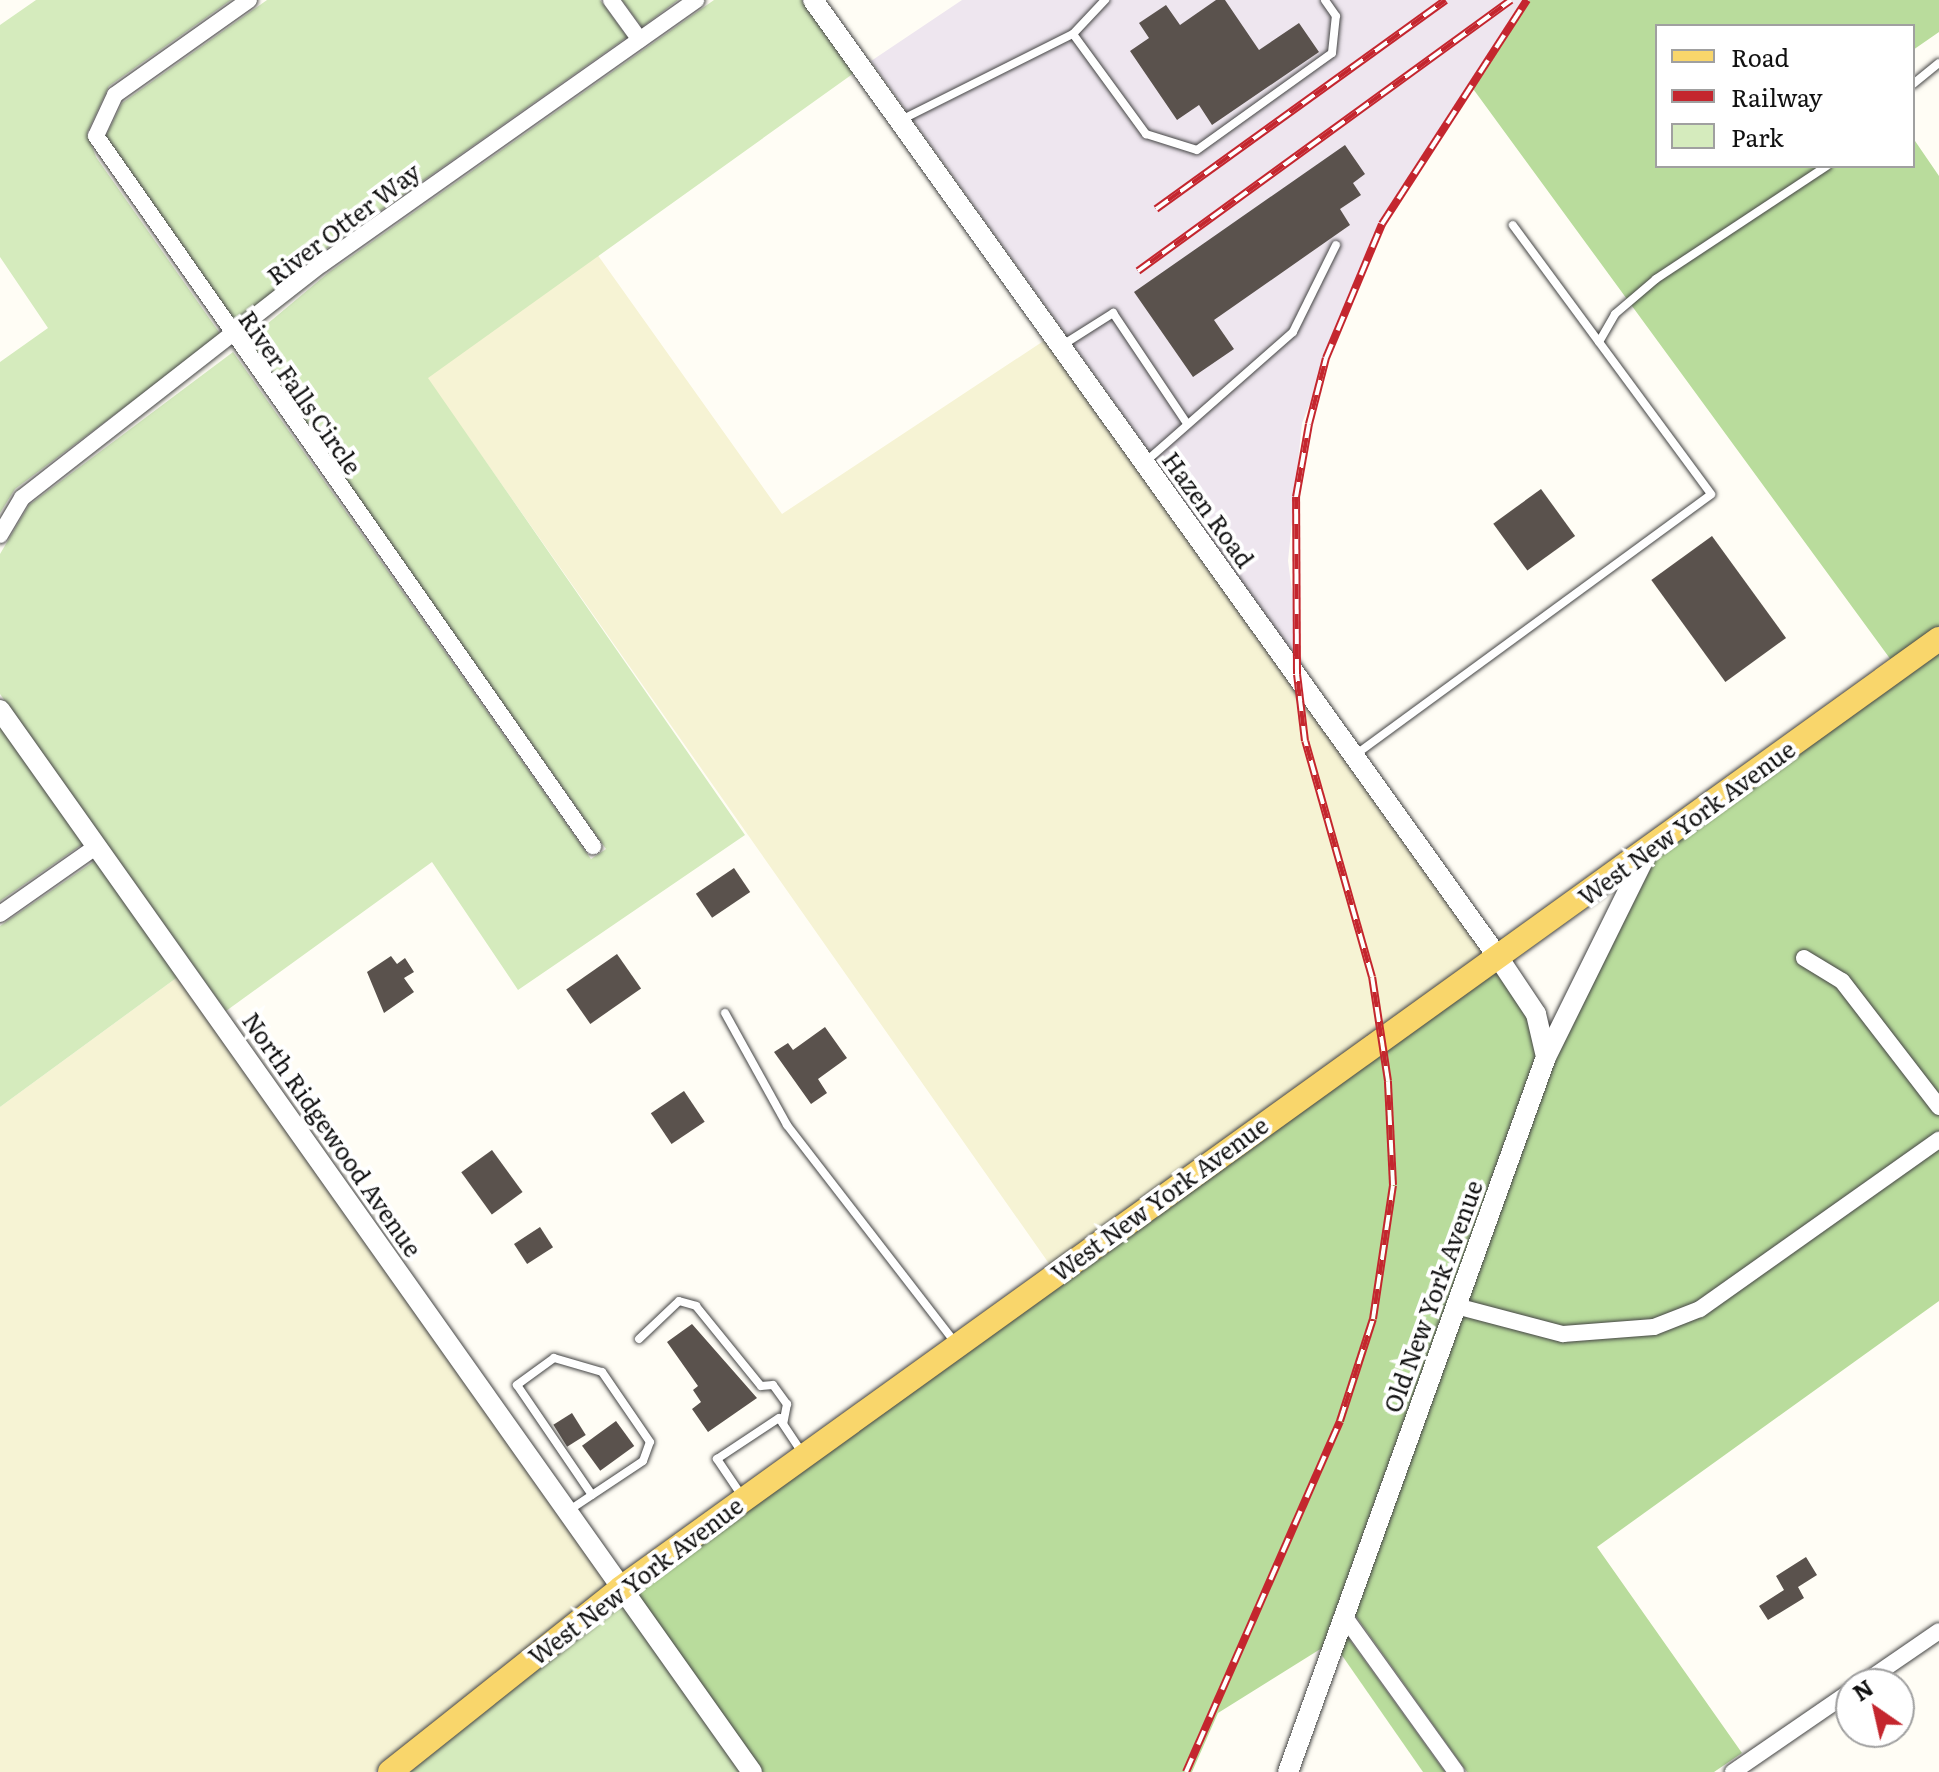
<!DOCTYPE html>
<style>
body{margin:0}
#map{position:relative;width:1939px;height:1772px;overflow:hidden;background:#fffdf5;font-family:Literata,serif}
div>[style]{position:absolute}
.industrial>*{inset:0;background:#eee6ef}
.farmland>*{inset:0;background:#f6f3d4}
.green>*{inset:0;background:#d5ebbd}
.forest>*{inset:0;background:#b9dc9c}
.building>*{inset:0;background:#5a524d;transform-origin:0 0}
.roads{filter:drop-shadow(0 0 2px #444) drop-shadow(0 0 2px #444)}
.service>*{height:8px;margin:-4px;padding:0 4px;transform-origin:4px;border-radius:4px;background:#fff}
.minor>*{height:16px;margin:-8px;padding:0 8px;transform-origin:8px;border-radius:8px;background:#fff}
.tertiary>*{height:20px;margin:-10px;padding:0 10px;transform-origin:10px;border-radius:10px;background:#fff}
.primary>*{height:24px;margin:-12px;padding:0 12px;transform-origin:12px;border-radius:12px;background:#f9d66b}
.rail>*{height:8px;margin-top:-4px;transform-origin:0;background:repeating-linear-gradient(90deg,#fff 0 15px,#c4262e 0 30px);box-sizing:border-box;border-block:2px solid #c4262e}
span{translate:-50% -50%;white-space:nowrap;text-align:center;line-height:1.15;-webkit-text-stroke:8px #fff;paint-order:stroke}
.street-label{font-size:24px;color:#111}
.legend{position:absolute;left:1655px;top:24px;width:260px;height:144px;box-sizing:border-box;background:#fff;border:2px solid #a0a0a0;margin:0;padding:10px 14px;list-style:none;font-size:24px;color:#111}
.legend li{display:flex;align-items:center;gap:16px;height:40px}
.legend b{width:40px;border:2px solid #a0a0a0}
.north{position:absolute;left:1835px;top:1668px;width:80px;height:80px;box-sizing:border-box;background:#fff;border:2px solid #a0a0a0;border-radius:50%;rotate:326deg;font-size:22px;font-weight:700;line-height:32px;text-align:center;color:#111}
.north::after{content:'';display:block;margin:auto;width:28px;height:36px;background:#c4262e;clip-path:polygon(50% 0,100% 100%,50% 72%,0 100%)}
</style>
<div id="map">
<div class="industrial">
<i style="clip-path:polygon(962px 0,1529px 0,1374px 244px,1302px 423px,1288px 561px,1302px 666px,871px 61px)"></i>
</div>
<div class="farmland">
<i style="clip-path:polygon(597px 254px,782px 514px,1045px 340px,1484px 954px,1050px 1265px,427px 378px)"></i>
<i style="clip-path:polygon(179px 976px,608px 1585px,374px 1772px,0 1772px,0 1107px)"></i>
</div>
<div class="green">
<i style="clip-path:polygon(36px 0,231px 0,109px 86px,87px 133px,96px 157px,221px 335px,15px 489px,0 513px,0 362px,48px 328px,0 257px,0 25px)"></i>
<i style="clip-path:polygon(267px 0,600px 0,627px 37px,316px 256px,235px 324px,106px 136px,122px 103px)"></i>
<i style="clip-path:polygon(622px 0,678px 0,642px 27px)"></i>
<i style="clip-path:polygon(714px 0,802px 0,854px 73px,428px 378px,745px 835px,518px 990px,432px 862px,226px 1011px,0 694px,0 554px,29px 505px,233px 352px,591px 859px,606px 849px,247px 341px,328px 273px)"></i>
<i style="clip-path:polygon(0 725px,84px 843px,0 901px)"></i>
<i style="clip-path:polygon(96px 860px,179px 976px,0 1107px,0 926px)"></i>
<i style="clip-path:polygon(620px 1602px,741px 1772px,410px 1772px,488px 1705px)"></i>
</div>
<div class="forest">
<i style="clip-path:polygon(1529px 0,1939px 0,1939px 32px,1913px 50px,1913px 26px,1657px 26px,1657px 166px,1913px 166px,1913px 138px,1939px 176px,1939px 626px,1891px 660px,1471px 86px)"></i>
<i style="clip-path:polygon(1939px 651px,1939px 1301px,1597px 1547px,1742px 1753px,1714px 1772px,1467px 1772px,1355px 1615px,1555px 1060px,1657px 856px)"></i>
<i style="clip-path:polygon(1496px 971px,1527px 1018px,1536px 1055px,1322px 1648px,1218px 1713px,1192px 1772px,763px 1772px,634px 1591px)"></i>
<i style="clip-path:polygon(1347px 1636px,1445px 1772px,1423px 1772px,1341px 1654px)"></i>
</div>
<div class="building">
<i style="clip-path:polygon(1216px 0,1225px 0,1259px 50px,1299px 23px,1319px 52px,1212px 125px,1199px 105px,1177px 120px,1130px 51px,1149px 38px,1139px 23px,1166px 5px,1180px 25px)"></i>
<i style="clip-path:polygon(1345px 145px,1365px 174px,1353px 183px,1361px 195px,1340px 209px,1350px 225px,1214px 320px,1234px 349px,1193px 377px,1134px 292px)"></i>
<i style="left:1541px;top:489px;width:58px;height:59px;rotate:54deg"></i>
<i style="left:1712px;top:536px;width:126px;height:75px;rotate:54deg"></i>
<i style="left:734px;top:868px;width:29px;height:46px;rotate:56deg"></i>
<i style="left:617px;top:954px;width:42px;height:62px;rotate:55deg"></i>
<i style="clip-path:polygon(391px 956px,397px 964px,405px 958px,414px 972px,404px 978px,414px 992px,384px 1013px,367px 972px)"></i>
<i style="clip-path:polygon(825px 1027px,847px 1058px,818px 1079px,827px 1093px,811px 1104px,774px 1052px,788px 1043px,793px 1050px)"></i>
<i style="left:684px;top:1091px;width:37px;height:40px;rotate:56deg"></i>
<i style="left:492px;top:1150px;width:52px;height:38px;rotate:54deg"></i>
<i style="left:540px;top:1227px;width:24px;height:31px;rotate:57deg"></i>
<i style="clip-path:polygon(692px 1324px,757px 1398px,708px 1432px,692px 1409px,701px 1402px,693px 1390px,698px 1386px,667px 1342px)"></i>
<i style="left:572px;top:1413px;width:26px;height:22px;rotate:58deg"></i>
<i style="left:616px;top:1421px;width:31px;height:42px;rotate:54deg"></i>
<i style="clip-path:polygon(1806px 1557px,1817px 1575px,1798px 1587px,1804px 1598px,1768px 1620px,1759px 1606px,1784px 1590px,1776px 1576px)"></i>
</div>
<div class="roads">
<div class="service">
<i style="left:1073px;top:34px;width:124px;rotate:53.9deg"></i>
<i style="left:1146px;top:134px;width:53px;rotate:17.4deg"></i>
<i style="left:1197px;top:150px;width:166px;rotate:-35.7deg"></i>
<i style="left:1332px;top:53px;width:37px;rotate:-84deg"></i>
<i style="left:1336px;top:16px;width:19px;rotate:-125deg"></i>
<i style="left:1913px;top:84px;width:33px;rotate:-39deg"></i>
<i style="left:901px;top:120px;width:192px;rotate:-26.6deg"></i>
<i style="left:1073px;top:34px;width:47px;rotate:-46.7deg"></i>
<i style="left:1599px;top:342px;width:32px;rotate:-60deg"></i>
<i style="left:1615px;top:314px;width:54px;rotate:-40.5deg"></i>
<i style="left:1656px;top:279px;width:205px;rotate:-33.5deg"></i>
<i style="left:1061px;top:346px;width:62px;rotate:-32.4deg"></i>
<i style="left:1113px;top:313px;width:131px;rotate:56.2deg"></i>
<i style="left:1144px;top:463px;width:198px;rotate:-41.3deg"></i>
<i style="left:1293px;top:332px;width:97px;rotate:-63.7deg"></i>
<i style="left:1355px;top:755px;width:441px;rotate:-36.2deg"></i>
<i style="left:1711px;top:494px;width:334px;rotate:-126.4deg"></i>
<i style="left:725px;top:1013px;width:128px;rotate:61deg"></i>
<i style="left:787px;top:1125px;width:277px;rotate:52.3deg"></i>
<i style="left:639px;top:1339px;width:55px;rotate:-43.5deg"></i>
<i style="left:679px;top:1301px;width:18px;rotate:16deg"></i>
<i style="left:696px;top:1306px;width:103px;rotate:50.9deg"></i>
<i style="left:761px;top:1386px;width:12px;rotate:-5deg"></i>
<i style="left:773px;top:1385px;width:24px;rotate:54deg"></i>
<i style="left:787px;top:1404px;width:20px;rotate:101deg"></i>
<i style="left:742px;top:1496px;width:45px;rotate:-124deg"></i>
<i style="left:717px;top:1459px;width:74px;rotate:-33.5deg"></i>
<i style="left:779px;top:1418px;width:43px;rotate:56.3deg"></i>
<i style="left:568px;top:1511px;width:90px;rotate:-33.7deg"></i>
<i style="left:643px;top:1461px;width:20px;rotate:-70deg"></i>
<i style="left:650px;top:1442px;width:85px;rotate:-124.4deg"></i>
<i style="left:602px;top:1372px;width:50px;rotate:-163.7deg"></i>
<i style="left:554px;top:1358px;width:46px;rotate:143.9deg"></i>
<i style="left:517px;top:1385px;width:133px;rotate:55.7deg"></i>
</div>
<div class="minor">
<i style="left:249px;top:0;width:164px;rotate:144.7deg"></i>
<i style="left:115px;top:95px;width:45px;rotate:114.9deg"></i>
<i style="left:96px;top:136px;width:867px;rotate:55.01deg"></i>
<i style="left:611px;top:0;width:49px;rotate:54.1deg"></i>
<i style="left:0;top:535px;width:43px;rotate:-59.3deg"></i>
<i style="left:22px;top:498px;width:380px;rotate:-38deg"></i>
<i style="left:322px;top:264px;width:458px;rotate:-35.2deg"></i>
<i style="left:0;top:914px;width:118px;rotate:-35deg"></i>
<i style="left:1804px;top:958px;width:44px;rotate:31.2deg"></i>
<i style="left:1842px;top:981px;width:159px;rotate:52.4deg"></i>
<i style="left:1456px;top:1306px;width:111px;rotate:14.7deg"></i>
<i style="left:1563px;top:1334px;width:91px;rotate:-4.4deg"></i>
<i style="left:1654px;top:1327px;width:49px;rotate:-21.4deg"></i>
<i style="left:1700px;top:1309px;width:293px;rotate:-35.3deg"></i>
<i style="left:1344px;top:1616px;width:192px;rotate:54.3deg"></i>
<i style="left:1862px;top:1684px;width:93px;rotate:-34.5deg"></i>
<i style="left:1733px;top:1772px;width:143px;rotate:-34.5deg"></i>
</div>
<div class="tertiary">
<i style="left:813px;top:0;width:1177px;rotate:54.41deg"></i>
<i style="left:1498px;top:957px;width:69px;rotate:56.3deg"></i>
<i style="left:1536px;top:1014px;width:44px;rotate:76.9deg"></i>
<i style="left:0;top:710px;width:1301px;rotate:54.7deg"></i>
<i style="left:1288px;top:1772px;width:760px;rotate:-70.16deg"></i>
<i style="left:1546px;top:1057px;width:232px;rotate:-63.7deg"></i>
</div>
<div class="primary">
<i style="left:390px;top:1772px;width:295px;rotate:-38.5deg"></i>
<i style="left:621px;top:1588px;width:1624px;rotate:-35.76deg"></i>
</div>
</div>
<div class="rail">
<i style="left:1156px;top:209px;width:357px;rotate:-35.8deg"></i>
<i style="left:1138px;top:271px;width:461px;rotate:-36deg"></i>
<i style="left:1186px;top:1772px;width:383px;rotate:-66.3deg"></i>
<i style="left:1340px;top:1421px;width:107px;rotate:-72.1deg"></i>
<i style="left:1373px;top:1319px;width:135px;rotate:-81.5deg"></i>
<i style="left:1393px;top:1185px;width:104px;rotate:-92.8deg"></i>
<i style="left:1388px;top:1081px;width:105px;rotate:-98.7deg"></i>
<i style="left:1372px;top:977px;width:245px;rotate:-105.8deg"></i>
<i style="left:1305px;top:741px;width:67px;rotate:-96.8deg"></i>
<i style="left:1297px;top:674px;width:177px;rotate:-90.3deg"></i>
<i style="left:1296px;top:497px;width:74px;rotate:-79.9deg"></i>
<i style="left:1309px;top:424px;width:68px;rotate:-75.6deg"></i>
<i style="left:1326px;top:358px;width:145px;rotate:-67.3deg"></i>
<i style="left:1382px;top:224px;width:267px;rotate:-57.1deg"></i>
</div>
<div class="street-label">
<span style="left:343px;top:223px;rotate:-37deg">River Otter Way</span>
<span style="left:301px;top:392px;rotate:55deg">River Falls Circle</span>
<span style="left:1209px;top:509px;rotate:54deg">Hazen Road</span>
<span style="left:1686px;top:822px;rotate:-36deg">West New York Avenue</span>
<span style="left:333px;top:1134px;rotate:55deg">North Ridgewood Avenue</span>
<span style="left:1159px;top:1198px;rotate:-36deg">West New York Avenue</span>
<span style="left:1432px;top:1296px;rotate:-70deg">Old New York Avenue</span>
<span style="left:635px;top:1580px;rotate:-37deg">West New York Avenue</span>
</div>
<ul class="legend">
<li><b style="height:10px;background:#f9d66b"></b>Road</li>
<li><b style="height:10px;background:#c4262e"></b>Railway</li>
<li><b style="height:22px;background:#d5ebbd"></b>Park</li>
</ul>
<div class="north">N</div>
</div>
